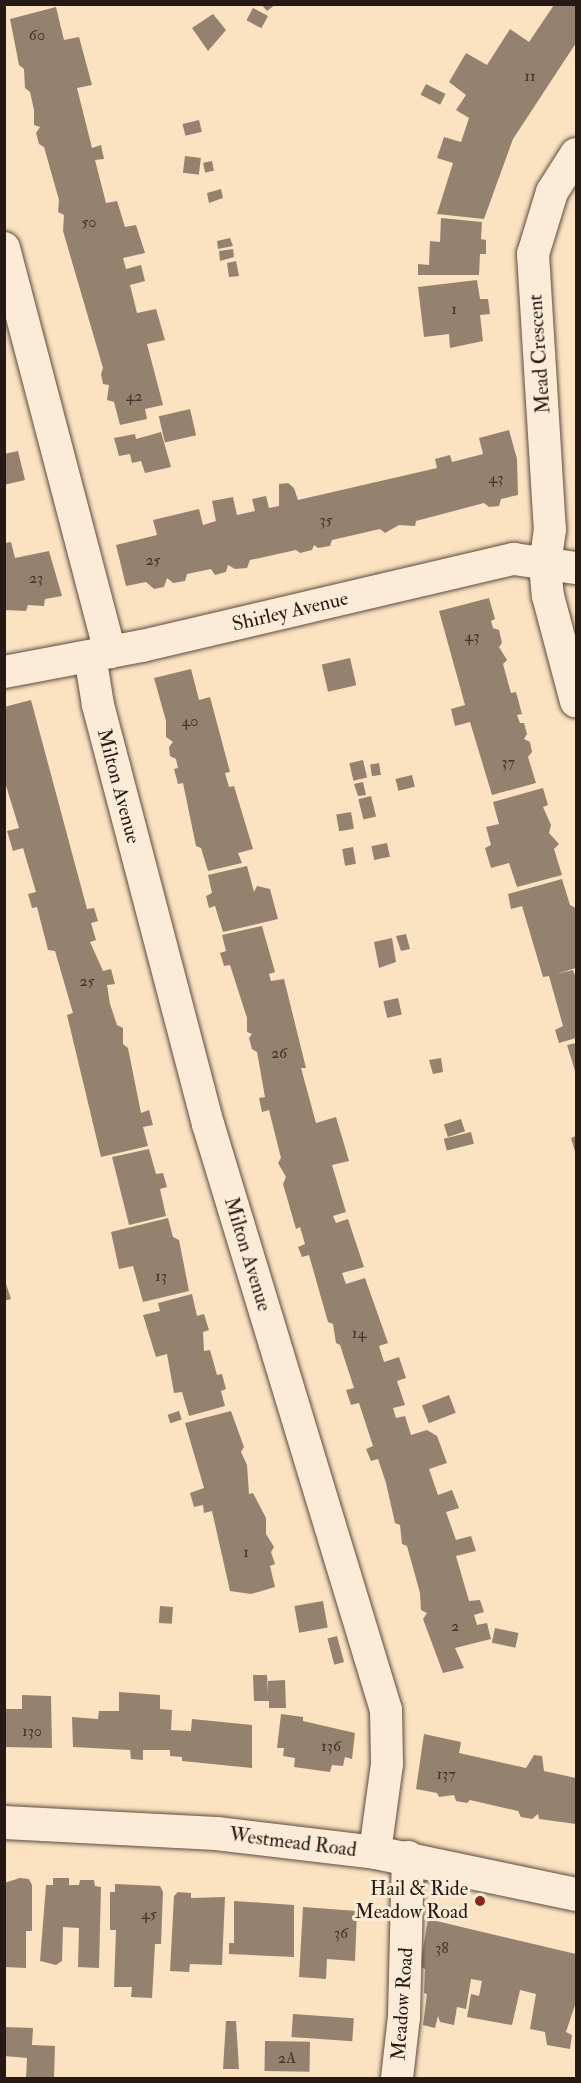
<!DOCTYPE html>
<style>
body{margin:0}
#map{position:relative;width:581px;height:2083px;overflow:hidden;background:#fbe2c1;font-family:"IM FELL Double Pica",serif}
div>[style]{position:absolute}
.building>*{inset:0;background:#95826e;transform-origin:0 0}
.roads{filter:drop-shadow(0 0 2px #5c4c3f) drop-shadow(0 0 2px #5c4c3f)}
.street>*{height:32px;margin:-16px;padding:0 16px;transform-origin:16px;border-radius:16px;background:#fcecd7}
.secondary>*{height:33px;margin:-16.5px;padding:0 16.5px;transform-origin:16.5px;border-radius:16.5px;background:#fcecd7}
.dots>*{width:16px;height:16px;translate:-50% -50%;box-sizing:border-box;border:3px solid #fcecd7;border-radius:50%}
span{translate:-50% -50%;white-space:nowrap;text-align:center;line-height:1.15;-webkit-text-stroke:6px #fcecd7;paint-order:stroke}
.number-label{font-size:16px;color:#42342a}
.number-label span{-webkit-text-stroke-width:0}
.street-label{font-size:20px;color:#271a14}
.poi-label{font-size:20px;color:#271a14}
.right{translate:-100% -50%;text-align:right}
.frame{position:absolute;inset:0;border:6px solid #271a14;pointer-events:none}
</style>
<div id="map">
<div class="building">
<i style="clip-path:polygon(261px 4px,276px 4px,267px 11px)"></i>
<i style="clip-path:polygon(554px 5px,576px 5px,576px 43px,513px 139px,484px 219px,437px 214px,453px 163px,437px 158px,444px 137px,461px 142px,469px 118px,456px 110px,466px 95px,449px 82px,466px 53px,487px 65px,510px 29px,529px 42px)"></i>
<i style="clip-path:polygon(56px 7px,64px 40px,79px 37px,92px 85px,77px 88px,92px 148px,101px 145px,104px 159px,95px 160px,106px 203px,117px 201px,125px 227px,136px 225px,145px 253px,123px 258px,126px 269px,141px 265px,145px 281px,130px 285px,137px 313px,156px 309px,165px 340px,147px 344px,163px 405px,145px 409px,147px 419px,120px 425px,114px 402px,107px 400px,109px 385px,103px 384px,101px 374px,103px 368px,63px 231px,64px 215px,58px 212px,59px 200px,44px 147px,39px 144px,36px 133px,40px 127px,34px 125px,34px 110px,30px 92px,25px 88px,24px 69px,19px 65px,10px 19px)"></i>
<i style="left:253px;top:8px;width:17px;height:14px;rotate:28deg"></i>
<i style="clip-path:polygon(213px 14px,226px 30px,208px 51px,192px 28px)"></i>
<i style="left:426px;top:84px;width:22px;height:12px;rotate:27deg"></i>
<i style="left:199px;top:120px;width:12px;height:17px;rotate:76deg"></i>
<i style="left:185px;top:156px;width:16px;height:17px;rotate:7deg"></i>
<i style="left:212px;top:161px;width:10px;height:9px;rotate:79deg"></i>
<i style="clip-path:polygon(221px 189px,223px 198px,209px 203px,207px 193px)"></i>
<i style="clip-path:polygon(441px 218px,482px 222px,481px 239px,486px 240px,486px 254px,480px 254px,479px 275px,418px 275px,418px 264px,429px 265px,430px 241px,440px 242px)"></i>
<i style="clip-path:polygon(230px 238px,233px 246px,218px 249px,217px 241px)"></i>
<i style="clip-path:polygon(233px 249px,234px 257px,220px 261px,219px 251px)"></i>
<i style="clip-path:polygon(236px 261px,239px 276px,229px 277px,227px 263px)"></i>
<i style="clip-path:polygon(477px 280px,480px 299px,488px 299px,490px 314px,480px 315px,483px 341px,450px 348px,449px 334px,424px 337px,418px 287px)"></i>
<i style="left:190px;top:409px;width:27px;height:32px;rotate:77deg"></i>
<i style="clip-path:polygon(509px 430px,517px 459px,518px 495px,501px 499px,499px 506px,489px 507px,484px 503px,416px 521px,415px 526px,399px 525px,385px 533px,380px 529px,332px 540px,330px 546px,318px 548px,314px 545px,312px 550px,300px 553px,296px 550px,250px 560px,247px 568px,235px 569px,228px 565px,226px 572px,215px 575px,211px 569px,187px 574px,185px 581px,173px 583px,167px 578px,164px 587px,154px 589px,146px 582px,126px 586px,116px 545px,157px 535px,153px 520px,199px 509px,203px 525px,216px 521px,212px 501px,233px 497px,237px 515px,255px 511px,252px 499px,266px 496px,269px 508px,279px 506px,279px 484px,288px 483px,294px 488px,298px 500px,437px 468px,435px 459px,450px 455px,452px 462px,483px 454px,479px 438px)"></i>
<i style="clip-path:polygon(161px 432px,171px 467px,145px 473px,141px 461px,132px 463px,130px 454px,119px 456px,114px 438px,135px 434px,136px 439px)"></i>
<i style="clip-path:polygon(18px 451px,25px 480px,4px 485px,4px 454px)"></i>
<i style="clip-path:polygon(11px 542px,15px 558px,49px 551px,62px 596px,45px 599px,44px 606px,28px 605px,26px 611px,4px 610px,4px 543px)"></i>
<i style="clip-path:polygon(489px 598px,495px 619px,491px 621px,493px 628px,499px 630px,502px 643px,499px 647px,507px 660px,503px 664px,511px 693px,516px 692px,522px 714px,517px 715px,520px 723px,524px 723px,527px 734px,524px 739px,530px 742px,532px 752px,528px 757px,536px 783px,492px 795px,470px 722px,455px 726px,451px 709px,465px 705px,439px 611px)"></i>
<i style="left:350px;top:658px;width:28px;height:29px;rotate:77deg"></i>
<i style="clip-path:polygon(191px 669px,199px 700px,210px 697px,230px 772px,225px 773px,229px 787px,234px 786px,253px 849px,238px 853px,242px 863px,208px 871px,201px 848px,196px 846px,183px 783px,178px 784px,174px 769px,178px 768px,176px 759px,170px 756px,169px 747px,173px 742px,166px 737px,166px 721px,154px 678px)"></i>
<i style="clip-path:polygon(31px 700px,87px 909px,94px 908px,98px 921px,91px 923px,96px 940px,90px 942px,103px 971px,111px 969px,115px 984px,107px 985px,110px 1004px,117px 1025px,123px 1028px,123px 1044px,128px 1048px,141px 1113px,149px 1110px,153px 1125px,143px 1127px,148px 1146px,101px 1157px,67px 1015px,73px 1013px,55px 951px,48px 950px,37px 907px,32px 908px,28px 894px,36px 892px,23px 848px,13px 851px,7px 831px,19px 828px,4px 779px,4px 707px)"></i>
<i style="left:363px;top:760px;width:18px;height:14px;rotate:77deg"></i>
<i style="left:379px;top:763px;width:12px;height:9px;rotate:81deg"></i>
<i style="left:412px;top:775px;width:12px;height:17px;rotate:76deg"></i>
<i style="clip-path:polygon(363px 782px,366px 795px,358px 796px,354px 784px)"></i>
<i style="clip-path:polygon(543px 788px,548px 805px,543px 807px,551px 825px,549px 833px,559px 844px,554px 849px,562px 875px,517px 887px,509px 863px,491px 868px,485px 848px,491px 845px,486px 827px,499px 824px,493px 802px)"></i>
<i style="left:371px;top:796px;width:21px;height:13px;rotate:76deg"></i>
<i style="left:351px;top:812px;width:17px;height:15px;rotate:80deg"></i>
<i style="left:387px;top:843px;width:14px;height:16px;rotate:78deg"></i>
<i style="left:353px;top:847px;width:17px;height:11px;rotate:80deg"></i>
<i style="clip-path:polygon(247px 866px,254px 892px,257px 886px,270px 889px,278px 919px,223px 932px,215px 906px,209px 908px,206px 896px,212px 893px,208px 875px)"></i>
<i style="clip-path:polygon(562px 879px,570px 905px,576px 908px,576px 968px,556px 974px,573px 970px,576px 978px,576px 1038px,559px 1043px,555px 1030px,563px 1026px,549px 976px,543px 977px,522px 906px,511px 909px,508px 894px)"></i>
<i style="clip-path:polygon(262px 926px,275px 972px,269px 974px,271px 981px,284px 979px,306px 1068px,301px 1068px,316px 1123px,336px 1117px,349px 1161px,332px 1165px,346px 1212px,333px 1216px,336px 1223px,348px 1219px,364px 1267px,342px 1273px,346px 1284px,365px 1278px,388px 1343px,379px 1346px,384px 1362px,399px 1357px,406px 1378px,397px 1381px,405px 1405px,393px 1408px,396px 1418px,405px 1416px,411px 1435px,427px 1430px,437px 1436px,447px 1463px,429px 1469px,438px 1495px,452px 1490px,459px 1508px,446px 1512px,456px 1540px,471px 1536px,476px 1551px,456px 1556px,469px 1601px,480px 1600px,484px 1612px,474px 1615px,477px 1625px,487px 1623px,491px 1639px,455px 1648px,464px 1668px,443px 1673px,423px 1619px,427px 1613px,421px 1610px,420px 1593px,407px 1546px,402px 1544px,400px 1525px,395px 1523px,386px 1483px,378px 1459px,371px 1461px,366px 1449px,373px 1446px,359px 1403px,351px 1405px,346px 1390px,354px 1388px,340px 1345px,336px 1343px,333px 1324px,328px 1322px,309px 1255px,302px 1257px,298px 1247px,305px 1244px,300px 1227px,296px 1229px,283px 1184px,286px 1177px,278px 1163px,281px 1158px,269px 1110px,262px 1112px,259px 1098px,265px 1097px,257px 1052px,252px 1049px,249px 1038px,252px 1034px,247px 1032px,247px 1018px,230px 965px,224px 966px,220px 953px,226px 951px,222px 935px)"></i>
<i style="clip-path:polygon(406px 934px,410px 949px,401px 951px,396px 936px)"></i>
<i style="clip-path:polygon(392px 938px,396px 962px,379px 968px,374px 942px)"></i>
<i style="left:398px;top:998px;width:17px;height:15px;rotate:77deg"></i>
<i style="clip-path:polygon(576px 1043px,576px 1074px,567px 1045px)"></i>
<i style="clip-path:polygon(441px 1058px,443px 1072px,433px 1074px,429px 1060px)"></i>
<i style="left:461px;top:1119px;width:13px;height:18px;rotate:72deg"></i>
<i style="left:471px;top:1132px;width:12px;height:28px;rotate:76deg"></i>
<i style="clip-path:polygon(576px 1136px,576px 1155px,571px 1138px)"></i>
<i style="clip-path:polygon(149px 1149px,156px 1174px,163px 1173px,167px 1187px,160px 1189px,166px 1216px,129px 1225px,112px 1157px)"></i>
<i style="clip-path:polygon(168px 1218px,173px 1237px,179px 1240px,189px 1291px,143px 1302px,133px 1266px,119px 1269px,111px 1232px)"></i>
<i style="clip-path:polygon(4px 1278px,11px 1299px,4px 1301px)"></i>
<i style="clip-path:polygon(192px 1294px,197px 1316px,204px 1314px,209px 1330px,203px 1332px,204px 1351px,210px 1350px,217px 1375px,222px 1374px,226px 1389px,221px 1391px,225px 1406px,189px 1416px,182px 1392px,174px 1393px,167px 1354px,156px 1357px,143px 1315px,160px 1311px,158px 1303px)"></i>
<i style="left:449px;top:1395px;width:19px;height:29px;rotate:69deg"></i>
<i style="left:179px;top:1411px;width:9px;height:12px;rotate:72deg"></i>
<i style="clip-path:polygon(231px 1411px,244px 1447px,241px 1452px,247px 1465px,249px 1494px,253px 1493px,266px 1518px,266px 1534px,274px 1547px,271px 1552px,275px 1564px,270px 1566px,275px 1587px,251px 1594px,230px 1591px,212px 1511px,204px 1513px,203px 1505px,194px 1507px,190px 1493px,204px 1488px,185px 1423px)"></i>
<i style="left:323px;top:1601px;width:27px;height:29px;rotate:80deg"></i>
<i style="left:160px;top:1606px;width:13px;height:17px;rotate:4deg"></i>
<i style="left:495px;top:1628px;width:24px;height:15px;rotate:12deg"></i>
<i style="left:337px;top:1636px;width:27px;height:10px;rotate:75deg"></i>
<i style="clip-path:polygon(253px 1675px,267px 1675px,268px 1694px,268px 1681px,285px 1680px,286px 1708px,269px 1708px,269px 1701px,254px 1701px)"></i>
<i style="clip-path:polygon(119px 1692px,160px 1695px,160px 1709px,172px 1710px,171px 1730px,191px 1731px,192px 1719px,252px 1725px,252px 1768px,182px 1761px,182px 1757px,170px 1756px,170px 1750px,143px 1750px,143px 1760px,131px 1759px,130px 1750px,73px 1747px,72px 1717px,98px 1719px,99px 1711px,119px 1711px)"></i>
<i style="clip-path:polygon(22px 1695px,51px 1696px,52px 1748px,5px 1747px,5px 1709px,22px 1709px)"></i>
<i style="clip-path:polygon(281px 1714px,303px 1717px,303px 1721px,355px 1733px,352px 1759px,345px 1757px,343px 1766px,332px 1765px,330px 1772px,294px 1767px,295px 1758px,283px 1756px,284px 1748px,277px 1748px)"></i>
<i style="clip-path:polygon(424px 1734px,461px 1742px,459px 1753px,526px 1768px,534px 1755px,542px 1756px,544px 1771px,576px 1778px,576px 1824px,539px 1819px,538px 1814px,532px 1819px,521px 1817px,518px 1811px,470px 1800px,467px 1803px,456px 1801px,454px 1795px,439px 1797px,437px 1793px,416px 1789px)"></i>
<i style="clip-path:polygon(20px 1878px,29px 1879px,32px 1885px,32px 1931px,26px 1931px,26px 1968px,4px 1967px,4px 1883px)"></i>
<i style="clip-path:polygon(53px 1878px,69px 1878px,69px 1885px,79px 1885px,80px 1880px,94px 1880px,95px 1886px,101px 1887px,99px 1968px,78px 1967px,79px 1928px,63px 1927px,62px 1961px,56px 1965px,40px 1961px,46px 1885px,53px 1885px)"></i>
<i style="clip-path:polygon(115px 1884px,160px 1886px,163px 1892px,161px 1944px,155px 1944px,152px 1998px,131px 1997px,132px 1987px,114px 1987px,116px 1930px,110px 1930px,110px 1892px,115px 1892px)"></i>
<i style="clip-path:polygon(178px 1892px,191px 1893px,191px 1898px,225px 1897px,222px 1965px,190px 1964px,189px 1972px,170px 1971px,174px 1896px)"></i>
<i style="clip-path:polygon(234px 1901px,294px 1905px,294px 1957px,229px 1954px,229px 1943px,234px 1943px)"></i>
<i style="clip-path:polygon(303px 1907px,357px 1911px,355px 1961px,327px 1959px,326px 1979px,299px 1977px)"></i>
<i style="clip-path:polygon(428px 1919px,576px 1954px,576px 2002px,566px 2032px,572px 2035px,570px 2049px,547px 2045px,545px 2032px,530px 2029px,536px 1994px,520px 1990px,512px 2025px,467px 2017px,471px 1994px,479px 1996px,482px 1981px,471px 1979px,466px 2009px,457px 2007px,454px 2025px,440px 2022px,438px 2016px,435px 2028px,423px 2025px,427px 1994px,424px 1993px,425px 1969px,420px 1967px)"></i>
<i style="left:293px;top:2014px;width:61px;height:23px;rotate:4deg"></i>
<i style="clip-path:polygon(226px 2021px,236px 2021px,239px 2069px,223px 2069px)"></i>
<i style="clip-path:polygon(4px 2027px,33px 2028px,32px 2045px,55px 2046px,54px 2078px,26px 2078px,27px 2058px,4px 2056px)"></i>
<i style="left:265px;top:2041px;width:45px;height:30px;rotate:1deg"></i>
</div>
<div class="roads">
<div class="street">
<i style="left:576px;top:154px;width:45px;rotate:122.3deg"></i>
<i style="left:552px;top:192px;width:65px;rotate:107deg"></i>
<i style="left:533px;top:254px;width:276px;rotate:86.5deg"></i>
<i style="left:550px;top:529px;width:35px;rotate:98deg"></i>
<i style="left:545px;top:564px;width:32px;rotate:85deg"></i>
<i style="left:548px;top:596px;width:109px;rotate:75.1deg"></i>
<i style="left:4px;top:248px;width:418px;rotate:75.3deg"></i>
<i style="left:90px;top:656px;width:50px;rotate:80.7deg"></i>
<i style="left:98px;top:705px;width:433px;rotate:75.3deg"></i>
<i style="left:208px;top:1124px;width:612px;rotate:73.1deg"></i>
<i style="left:386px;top:1710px;width:54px;rotate:88.9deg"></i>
<i style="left:387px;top:1764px;width:89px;rotate:97.8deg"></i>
<i style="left:4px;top:672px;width:140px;rotate:-10.7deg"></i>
<i style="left:142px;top:646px;width:382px;rotate:-13.2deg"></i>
<i style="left:514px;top:559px;width:63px;rotate:8.3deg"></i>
<i style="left:397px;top:2078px;width:61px;rotate:-83.5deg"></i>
<i style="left:404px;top:2017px;width:160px;rotate:-88.6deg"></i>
</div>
<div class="secondary">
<i style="left:4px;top:1822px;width:212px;rotate:3deg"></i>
<i style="left:216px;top:1833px;width:160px;rotate:6.8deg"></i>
<i style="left:375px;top:1852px;width:205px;rotate:11.8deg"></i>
</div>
</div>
<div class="dots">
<i style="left:480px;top:1901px;background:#8f2418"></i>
</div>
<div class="number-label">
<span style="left:37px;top:35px">60</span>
<span style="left:530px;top:76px">11</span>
<span style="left:89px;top:222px">50</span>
<span style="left:454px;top:309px">1</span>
<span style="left:134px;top:396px">42</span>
<span style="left:496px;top:478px">43</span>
<span style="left:326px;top:520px">35</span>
<span style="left:153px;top:560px">25</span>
<span style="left:36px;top:578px">23</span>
<span style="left:472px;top:636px">43</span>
<span style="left:190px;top:721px">40</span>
<span style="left:508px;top:762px">37</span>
<span style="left:87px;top:981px">25</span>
<span style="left:279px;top:1053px">26</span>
<span style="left:161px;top:1276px">13</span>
<span style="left:359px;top:1333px">14</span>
<span style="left:246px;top:1552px">1</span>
<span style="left:455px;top:1626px">2</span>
<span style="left:32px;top:1731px">130</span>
<span style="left:331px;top:1746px">136</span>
<span style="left:446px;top:1774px">137</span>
<span style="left:149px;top:1914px">45</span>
<span style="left:341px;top:1933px">36</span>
<span style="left:442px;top:1948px">38</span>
<span style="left:287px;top:2058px">2A</span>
</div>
<div class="street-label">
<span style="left:539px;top:354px;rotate:-94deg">Mead Crescent</span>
<span style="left:290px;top:611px;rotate:-13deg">Shirley Avenue</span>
<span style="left:119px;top:786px;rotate:75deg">Milton Avenue</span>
<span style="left:248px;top:1254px;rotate:73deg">Milton Avenue</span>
<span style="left:293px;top:1842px;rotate:7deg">Westmead Road</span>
<span style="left:402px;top:2004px;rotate:-86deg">Meadow Road</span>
</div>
<div class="poi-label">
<span class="right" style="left:468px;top:1900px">Hail &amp; Ride<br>Meadow Road</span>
</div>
<div class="frame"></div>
</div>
